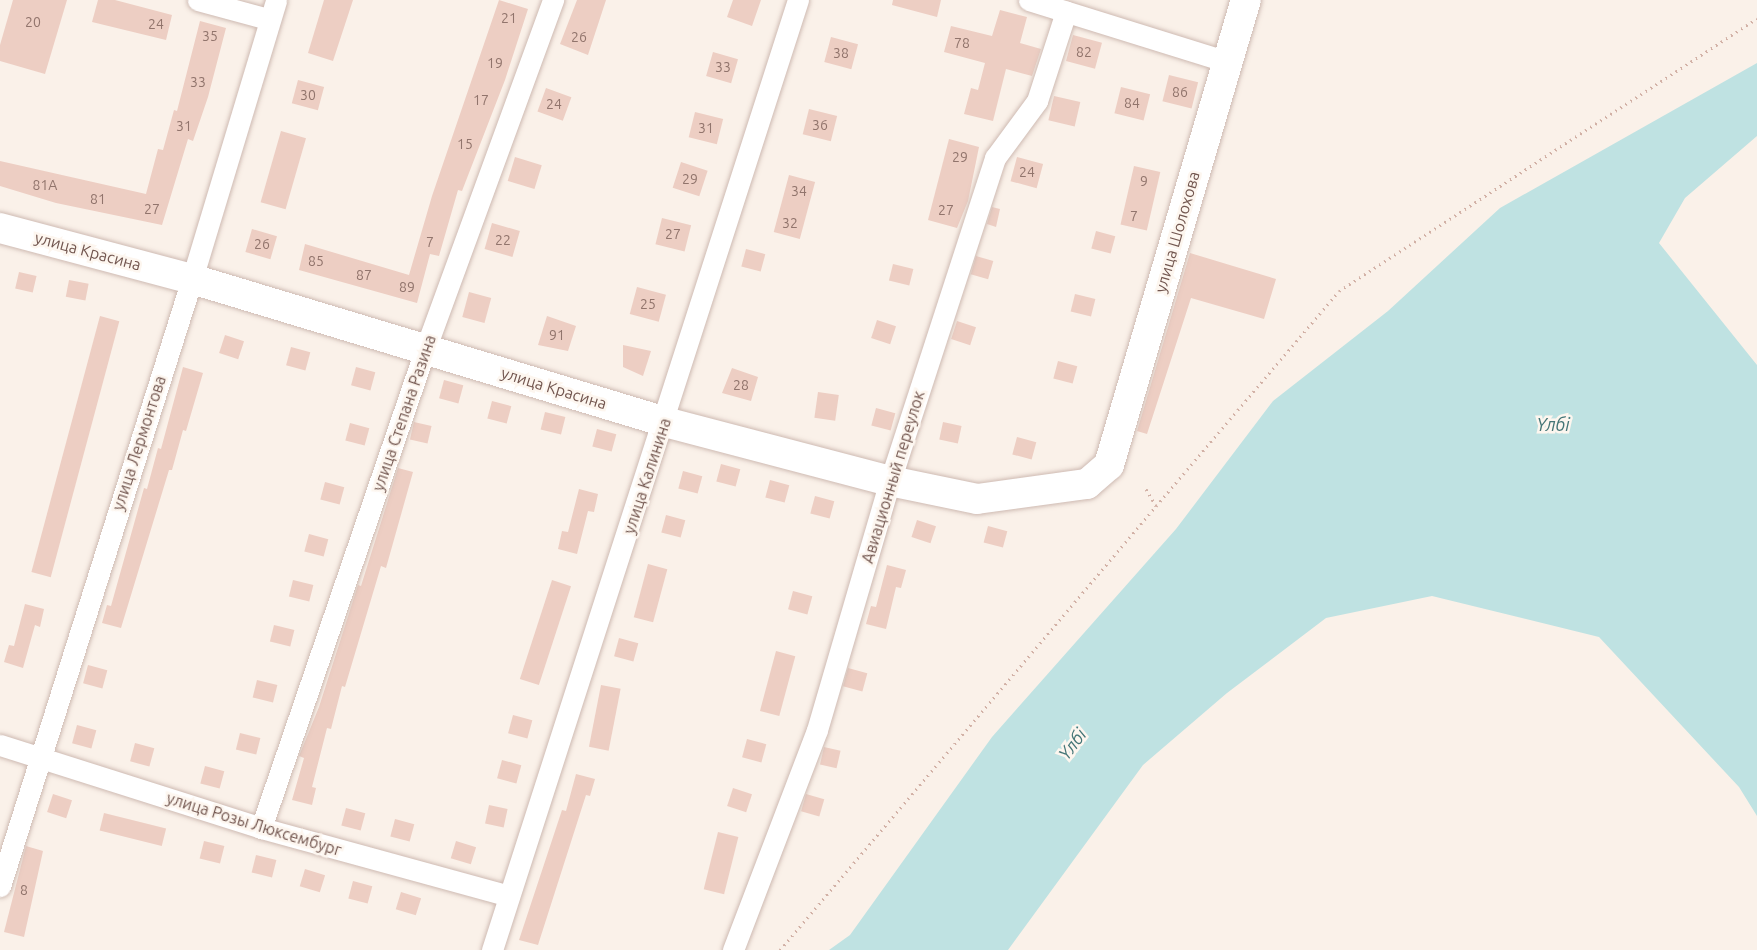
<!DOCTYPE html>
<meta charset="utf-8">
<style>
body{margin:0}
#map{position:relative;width:1757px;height:950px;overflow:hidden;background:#faf1e9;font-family:Ubuntu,sans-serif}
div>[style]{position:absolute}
.water>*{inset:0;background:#bfe2e2}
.building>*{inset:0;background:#edcec3;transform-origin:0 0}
.path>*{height:3px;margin-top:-1.5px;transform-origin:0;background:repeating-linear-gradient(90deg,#d2b1a6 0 1.5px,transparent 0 6px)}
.roads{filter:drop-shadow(0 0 2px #cebab2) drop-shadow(0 0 2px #cebab2)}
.street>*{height:21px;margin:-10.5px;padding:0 10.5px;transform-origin:10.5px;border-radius:10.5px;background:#fff}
.secondary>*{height:30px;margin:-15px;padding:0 15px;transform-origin:15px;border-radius:15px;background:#fff}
span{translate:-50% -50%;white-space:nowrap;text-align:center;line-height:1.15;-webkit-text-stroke:5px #fdf6ef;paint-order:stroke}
.number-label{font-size:14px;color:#91746c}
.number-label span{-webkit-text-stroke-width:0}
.street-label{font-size:16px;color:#72564f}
.water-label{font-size:18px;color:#447576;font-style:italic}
</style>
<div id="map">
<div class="water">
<i style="clip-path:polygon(1757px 63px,1757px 136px,1685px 198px,1659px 243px,1757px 365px,1757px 816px,1739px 787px,1599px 637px,1432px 596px,1326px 618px,1227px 693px,1143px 765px,1008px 950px,829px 950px,850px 935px,992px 737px,1176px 529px,1273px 401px,1388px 311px,1500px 208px)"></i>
</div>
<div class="building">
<i style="clip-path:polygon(13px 0,67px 0,45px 74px,0 61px,0 45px)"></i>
<i style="clip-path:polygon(98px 0,115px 0,172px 15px,166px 40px,92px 22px)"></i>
<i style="clip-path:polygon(324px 0,353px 0,333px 61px,308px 53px)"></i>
<i style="clip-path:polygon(499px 0,528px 9px,505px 80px,462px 191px,458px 190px,439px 256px,430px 254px,417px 303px,299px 270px,305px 244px,409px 275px,432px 196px)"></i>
<i style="clip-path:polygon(577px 0,606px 0,588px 55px,560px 44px)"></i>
<i style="clip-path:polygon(733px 0,761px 0,752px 26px,727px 17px)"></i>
<i style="clip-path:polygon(893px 0,941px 0,937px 17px,892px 5px)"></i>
<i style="clip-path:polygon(1000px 10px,1027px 17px,1020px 43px,1041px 49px,1032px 76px,1006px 69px,993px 121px,964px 114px,971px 88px,978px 90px,985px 63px,944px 52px,951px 26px,992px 36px)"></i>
<i style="clip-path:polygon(200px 21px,226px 28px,208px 97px,193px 141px,188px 139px,162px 225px,56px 203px,0 186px,0 161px,146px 194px,158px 149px,163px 150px,174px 110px,177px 111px)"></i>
<i style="left:1073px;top:35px;width:30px;height:27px;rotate:15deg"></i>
<i style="left:831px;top:37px;width:28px;height:26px;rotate:15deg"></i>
<i style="left:713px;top:52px;width:26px;height:25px;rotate:16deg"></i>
<i style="left:1169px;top:75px;width:30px;height:27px;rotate:14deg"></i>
<i style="left:298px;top:80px;width:27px;height:24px;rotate:15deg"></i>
<i style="left:1121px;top:87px;width:30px;height:27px;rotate:14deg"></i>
<i style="left:546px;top:88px;width:27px;height:25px;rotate:20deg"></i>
<i style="left:1054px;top:96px;width:27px;height:25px;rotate:13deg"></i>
<i style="left:809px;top:109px;width:29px;height:26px;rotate:14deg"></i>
<i style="left:695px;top:112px;width:29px;height:26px;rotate:14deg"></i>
<i style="left:281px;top:131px;width:26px;height:74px;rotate:16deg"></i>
<i style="clip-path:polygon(949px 139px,979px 147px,968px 201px,957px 228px,928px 220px)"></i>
<i style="left:515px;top:157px;width:28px;height:25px;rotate:17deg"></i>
<i style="left:1017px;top:157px;width:27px;height:25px;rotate:15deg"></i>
<i style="left:681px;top:162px;width:28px;height:27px;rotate:18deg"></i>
<i style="left:1134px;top:166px;width:27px;height:60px;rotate:13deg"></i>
<i style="left:789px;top:175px;width:27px;height:59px;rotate:15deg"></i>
<i style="clip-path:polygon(992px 207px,1000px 209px,996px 227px,987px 224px)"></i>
<i style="left:662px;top:218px;width:30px;height:27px;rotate:14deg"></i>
<i style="left:492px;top:223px;width:29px;height:27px;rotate:16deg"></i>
<i style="left:252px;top:229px;width:26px;height:24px;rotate:16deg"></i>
<i style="left:1096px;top:231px;width:20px;height:18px;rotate:15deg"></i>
<i style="left:746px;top:249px;width:20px;height:18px;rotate:15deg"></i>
<i style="clip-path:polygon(1190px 253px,1276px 279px,1264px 319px,1191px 298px,1147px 434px,1137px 431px)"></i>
<i style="left:976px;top:256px;width:18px;height:19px;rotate:16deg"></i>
<i style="left:893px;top:264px;width:21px;height:17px;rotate:14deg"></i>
<i style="left:19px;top:272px;width:18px;height:17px;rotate:13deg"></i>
<i style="left:69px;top:280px;width:20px;height:17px;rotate:11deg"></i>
<i style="left:637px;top:287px;width:30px;height:28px;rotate:15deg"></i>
<i style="left:469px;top:292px;width:23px;height:26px;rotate:15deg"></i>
<i style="left:1075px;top:294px;width:21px;height:18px;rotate:14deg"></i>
<i style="left:100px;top:316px;width:20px;height:265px;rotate:15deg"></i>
<i style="clip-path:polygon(547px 316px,576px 326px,568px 351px,538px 345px)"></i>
<i style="left:877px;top:320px;width:20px;height:19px;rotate:18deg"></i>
<i style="left:957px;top:321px;width:20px;height:19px;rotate:18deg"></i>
<i style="left:225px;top:335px;width:20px;height:19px;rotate:18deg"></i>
<i style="clip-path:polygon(623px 345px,651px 351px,643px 376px,623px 367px)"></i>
<i style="left:291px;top:347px;width:20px;height:19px;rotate:15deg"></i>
<i style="left:1058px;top:361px;width:20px;height:18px;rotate:15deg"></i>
<i style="clip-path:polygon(183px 367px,203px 373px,186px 431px,183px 430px,172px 470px,169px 470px,121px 628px,102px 623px,107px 605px,111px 606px,144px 488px,147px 489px,158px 448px,161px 449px)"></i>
<i style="left:356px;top:367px;width:20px;height:19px;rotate:15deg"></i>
<i style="clip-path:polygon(732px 368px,758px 377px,751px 401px,722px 393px)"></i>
<i style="left:444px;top:380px;width:20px;height:19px;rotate:15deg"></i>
<i style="left:818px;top:392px;width:21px;height:26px;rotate:8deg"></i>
<i style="left:492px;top:401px;width:20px;height:18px;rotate:15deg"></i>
<i style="left:876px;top:408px;width:20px;height:18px;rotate:15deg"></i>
<i style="left:545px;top:412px;width:21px;height:18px;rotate:14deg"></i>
<i style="left:414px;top:422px;width:18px;height:18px;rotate:13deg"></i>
<i style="left:943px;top:422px;width:19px;height:18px;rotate:12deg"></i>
<i style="left:350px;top:423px;width:20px;height:18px;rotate:15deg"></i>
<i style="left:597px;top:429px;width:20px;height:18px;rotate:15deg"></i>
<i style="left:1017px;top:437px;width:20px;height:18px;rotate:15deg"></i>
<i style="left:721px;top:464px;width:20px;height:18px;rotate:15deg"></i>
<i style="clip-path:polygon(398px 468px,413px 472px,386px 568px,381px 566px,345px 687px,342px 686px,331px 729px,327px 728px,312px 787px,316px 788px,312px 805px,292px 800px,304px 758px,299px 756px,319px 707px,358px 585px,361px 586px)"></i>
<i style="left:683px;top:471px;width:20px;height:18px;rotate:15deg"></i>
<i style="left:770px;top:480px;width:20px;height:18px;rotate:15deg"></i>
<i style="left:325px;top:482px;width:20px;height:18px;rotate:15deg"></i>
<i style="clip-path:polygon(579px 489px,598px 494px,594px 512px,588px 511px,577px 554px,558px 549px,562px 531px,568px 532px)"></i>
<i style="left:815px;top:496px;width:20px;height:18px;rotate:15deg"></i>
<i style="left:666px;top:515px;width:20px;height:18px;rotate:15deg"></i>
<i style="left:917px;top:520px;width:20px;height:18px;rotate:18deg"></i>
<i style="left:988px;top:526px;width:20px;height:17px;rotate:15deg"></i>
<i style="left:309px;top:534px;width:20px;height:18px;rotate:15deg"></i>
<i style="left:648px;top:564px;width:20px;height:55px;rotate:15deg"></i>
<i style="clip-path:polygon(887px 565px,906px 570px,901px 588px,896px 587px,886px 629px,866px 624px,871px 606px,876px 607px)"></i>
<i style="left:293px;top:580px;width:21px;height:17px;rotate:14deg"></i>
<i style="left:552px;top:580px;width:20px;height:104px;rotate:18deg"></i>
<i style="left:793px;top:591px;width:20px;height:19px;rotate:15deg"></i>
<i style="clip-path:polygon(25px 604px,44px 609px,40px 627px,35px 625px,23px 668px,4px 662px,9px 645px,14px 646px)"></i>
<i style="left:274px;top:625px;width:21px;height:17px;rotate:14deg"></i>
<i style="left:619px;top:638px;width:20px;height:19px;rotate:15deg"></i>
<i style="left:776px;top:651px;width:20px;height:62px;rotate:15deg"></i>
<i style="left:88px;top:665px;width:20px;height:19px;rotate:15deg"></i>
<i style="left:848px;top:668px;width:20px;height:19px;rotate:15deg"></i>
<i style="left:257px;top:680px;width:21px;height:18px;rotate:14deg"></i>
<i style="left:601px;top:685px;width:20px;height:63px;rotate:11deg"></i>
<i style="left:513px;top:715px;width:20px;height:19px;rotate:15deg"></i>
<i style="left:77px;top:725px;width:20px;height:19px;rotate:15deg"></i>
<i style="left:240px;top:733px;width:21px;height:17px;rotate:14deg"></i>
<i style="left:747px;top:739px;width:20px;height:19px;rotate:15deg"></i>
<i style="left:135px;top:743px;width:20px;height:19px;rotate:15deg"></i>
<i style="left:824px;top:747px;width:17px;height:18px;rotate:13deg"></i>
<i style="left:502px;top:760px;width:20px;height:19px;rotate:15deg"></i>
<i style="left:205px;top:766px;width:20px;height:18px;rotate:15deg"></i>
<i style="clip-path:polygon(576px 774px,595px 779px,590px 796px,586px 795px,538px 945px,519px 940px,562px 810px,566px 811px)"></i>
<i style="left:733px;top:788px;width:20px;height:19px;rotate:18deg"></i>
<i style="left:53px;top:794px;width:20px;height:19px;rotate:18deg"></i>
<i style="left:806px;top:794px;width:19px;height:18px;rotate:16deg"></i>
<i style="left:489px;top:805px;width:19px;height:19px;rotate:12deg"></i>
<i style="left:346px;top:808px;width:20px;height:18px;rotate:15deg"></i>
<i style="left:104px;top:813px;width:64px;height:18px;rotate:14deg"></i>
<i style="left:395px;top:819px;width:20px;height:18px;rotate:15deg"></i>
<i style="left:718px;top:832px;width:21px;height:59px;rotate:14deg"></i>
<i style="left:204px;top:841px;width:21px;height:18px;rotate:14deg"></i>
<i style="left:456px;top:841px;width:21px;height:18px;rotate:17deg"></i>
<i style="clip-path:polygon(26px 846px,43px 851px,24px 937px,4px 932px)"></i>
<i style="left:256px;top:855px;width:21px;height:18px;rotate:14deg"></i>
<i style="left:305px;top:869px;width:21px;height:18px;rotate:17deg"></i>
<i style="left:353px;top:881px;width:20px;height:18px;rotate:15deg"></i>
<i style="left:401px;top:892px;width:21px;height:18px;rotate:17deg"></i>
</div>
<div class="path">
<i style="left:1156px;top:506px;width:282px;rotate:-49.6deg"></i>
<i style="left:1339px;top:291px;width:499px;rotate:-33.1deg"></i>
<i style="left:780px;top:950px;width:582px;rotate:-49.74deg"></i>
<i style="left:1156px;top:506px;width:20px;rotate:-120deg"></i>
</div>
<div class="roads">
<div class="street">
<i style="left:198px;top:0;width:73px;rotate:15.2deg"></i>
<i style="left:1029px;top:0;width:208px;rotate:17.3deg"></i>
<i style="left:0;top:745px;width:274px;rotate:17.6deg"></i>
<i style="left:261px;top:828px;width:257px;rotate:15.3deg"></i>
<i style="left:261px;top:828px;width:505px;rotate:-71.06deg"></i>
<i style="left:425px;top:350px;width:373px;rotate:-69.9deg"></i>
<i style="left:0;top:886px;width:637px;rotate:-72.45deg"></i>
<i style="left:192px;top:279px;width:291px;rotate:-73.2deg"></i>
<i style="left:492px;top:950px;width:998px;rotate:-72.15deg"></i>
<i style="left:733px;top:950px;width:235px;rotate:-69.1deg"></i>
<i style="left:817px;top:730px;width:259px;rotate:-73.7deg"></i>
<i style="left:890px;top:481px;width:340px;rotate:-72deg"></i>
<i style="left:995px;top:158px;width:71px;rotate:-53.6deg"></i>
<i style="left:1037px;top:101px;width:94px;rotate:-72deg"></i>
</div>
<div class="secondary">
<i style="left:0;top:228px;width:199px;rotate:14.9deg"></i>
<i style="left:192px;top:279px;width:494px;rotate:16.8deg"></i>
<i style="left:665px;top:422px;width:233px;rotate:14.7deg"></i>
<i style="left:890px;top:481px;width:89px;rotate:11.7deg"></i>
<i style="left:977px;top:499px;width:111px;rotate:-7.8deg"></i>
<i style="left:1087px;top:484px;width:29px;rotate:-41deg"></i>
<i style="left:1109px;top:465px;width:485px;rotate:-73.6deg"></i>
</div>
</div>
<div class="number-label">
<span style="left:509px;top:18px">21</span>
<span style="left:33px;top:22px">20</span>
<span style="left:156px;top:24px">24</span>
<span style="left:210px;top:36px">35</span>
<span style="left:579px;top:37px">26</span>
<span style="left:962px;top:43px">78</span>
<span style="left:1084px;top:52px">82</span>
<span style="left:841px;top:53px">38</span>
<span style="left:495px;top:63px">19</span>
<span style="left:723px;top:67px">33</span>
<span style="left:198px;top:82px">33</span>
<span style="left:1180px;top:92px">86</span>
<span style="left:308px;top:95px">30</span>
<span style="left:481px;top:100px">17</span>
<span style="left:1132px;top:103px">84</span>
<span style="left:554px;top:104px">24</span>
<span style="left:820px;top:125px">36</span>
<span style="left:184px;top:126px">31</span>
<span style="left:706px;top:128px">31</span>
<span style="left:465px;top:144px">15</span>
<span style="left:960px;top:157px">29</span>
<span style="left:1027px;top:172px">24</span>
<span style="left:690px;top:179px">29</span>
<span style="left:1144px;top:181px">9</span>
<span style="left:45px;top:185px">81А</span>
<span style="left:799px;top:191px">34</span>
<span style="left:98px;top:199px">81</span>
<span style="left:152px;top:209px">27</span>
<span style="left:946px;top:210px">27</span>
<span style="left:1134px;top:216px">7</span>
<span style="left:790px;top:223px">32</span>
<span style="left:673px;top:234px">27</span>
<span style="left:503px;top:240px">22</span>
<span style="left:430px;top:242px">7</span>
<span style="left:262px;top:244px">26</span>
<span style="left:316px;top:261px">85</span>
<span style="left:364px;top:275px">87</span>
<span style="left:407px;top:287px">89</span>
<span style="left:648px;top:304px">25</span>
<span style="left:557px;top:335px">91</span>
<span style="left:741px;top:385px">28</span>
<span style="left:24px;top:890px">8</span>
</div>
<div class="street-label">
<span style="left:1177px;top:232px;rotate:-74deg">улица Шолохова</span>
<span style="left:88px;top:251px;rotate:15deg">улица Красина</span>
<span style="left:554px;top:388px;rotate:17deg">улица Красина</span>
<span style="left:404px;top:413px;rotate:-71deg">улица Степана Разина</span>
<span style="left:139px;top:443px;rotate:-72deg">улица Лермонтова</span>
<span style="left:647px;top:476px;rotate:-72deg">улица Калинина</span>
<span style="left:893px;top:477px;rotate:-73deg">Авиационный переулок</span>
<span style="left:254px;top:824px;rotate:17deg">улица Розы Люксембург</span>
</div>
<div class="water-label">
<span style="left:1553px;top:424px">Үлбі</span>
<span style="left:1072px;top:744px;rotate:-53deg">Үлбі</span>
</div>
</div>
